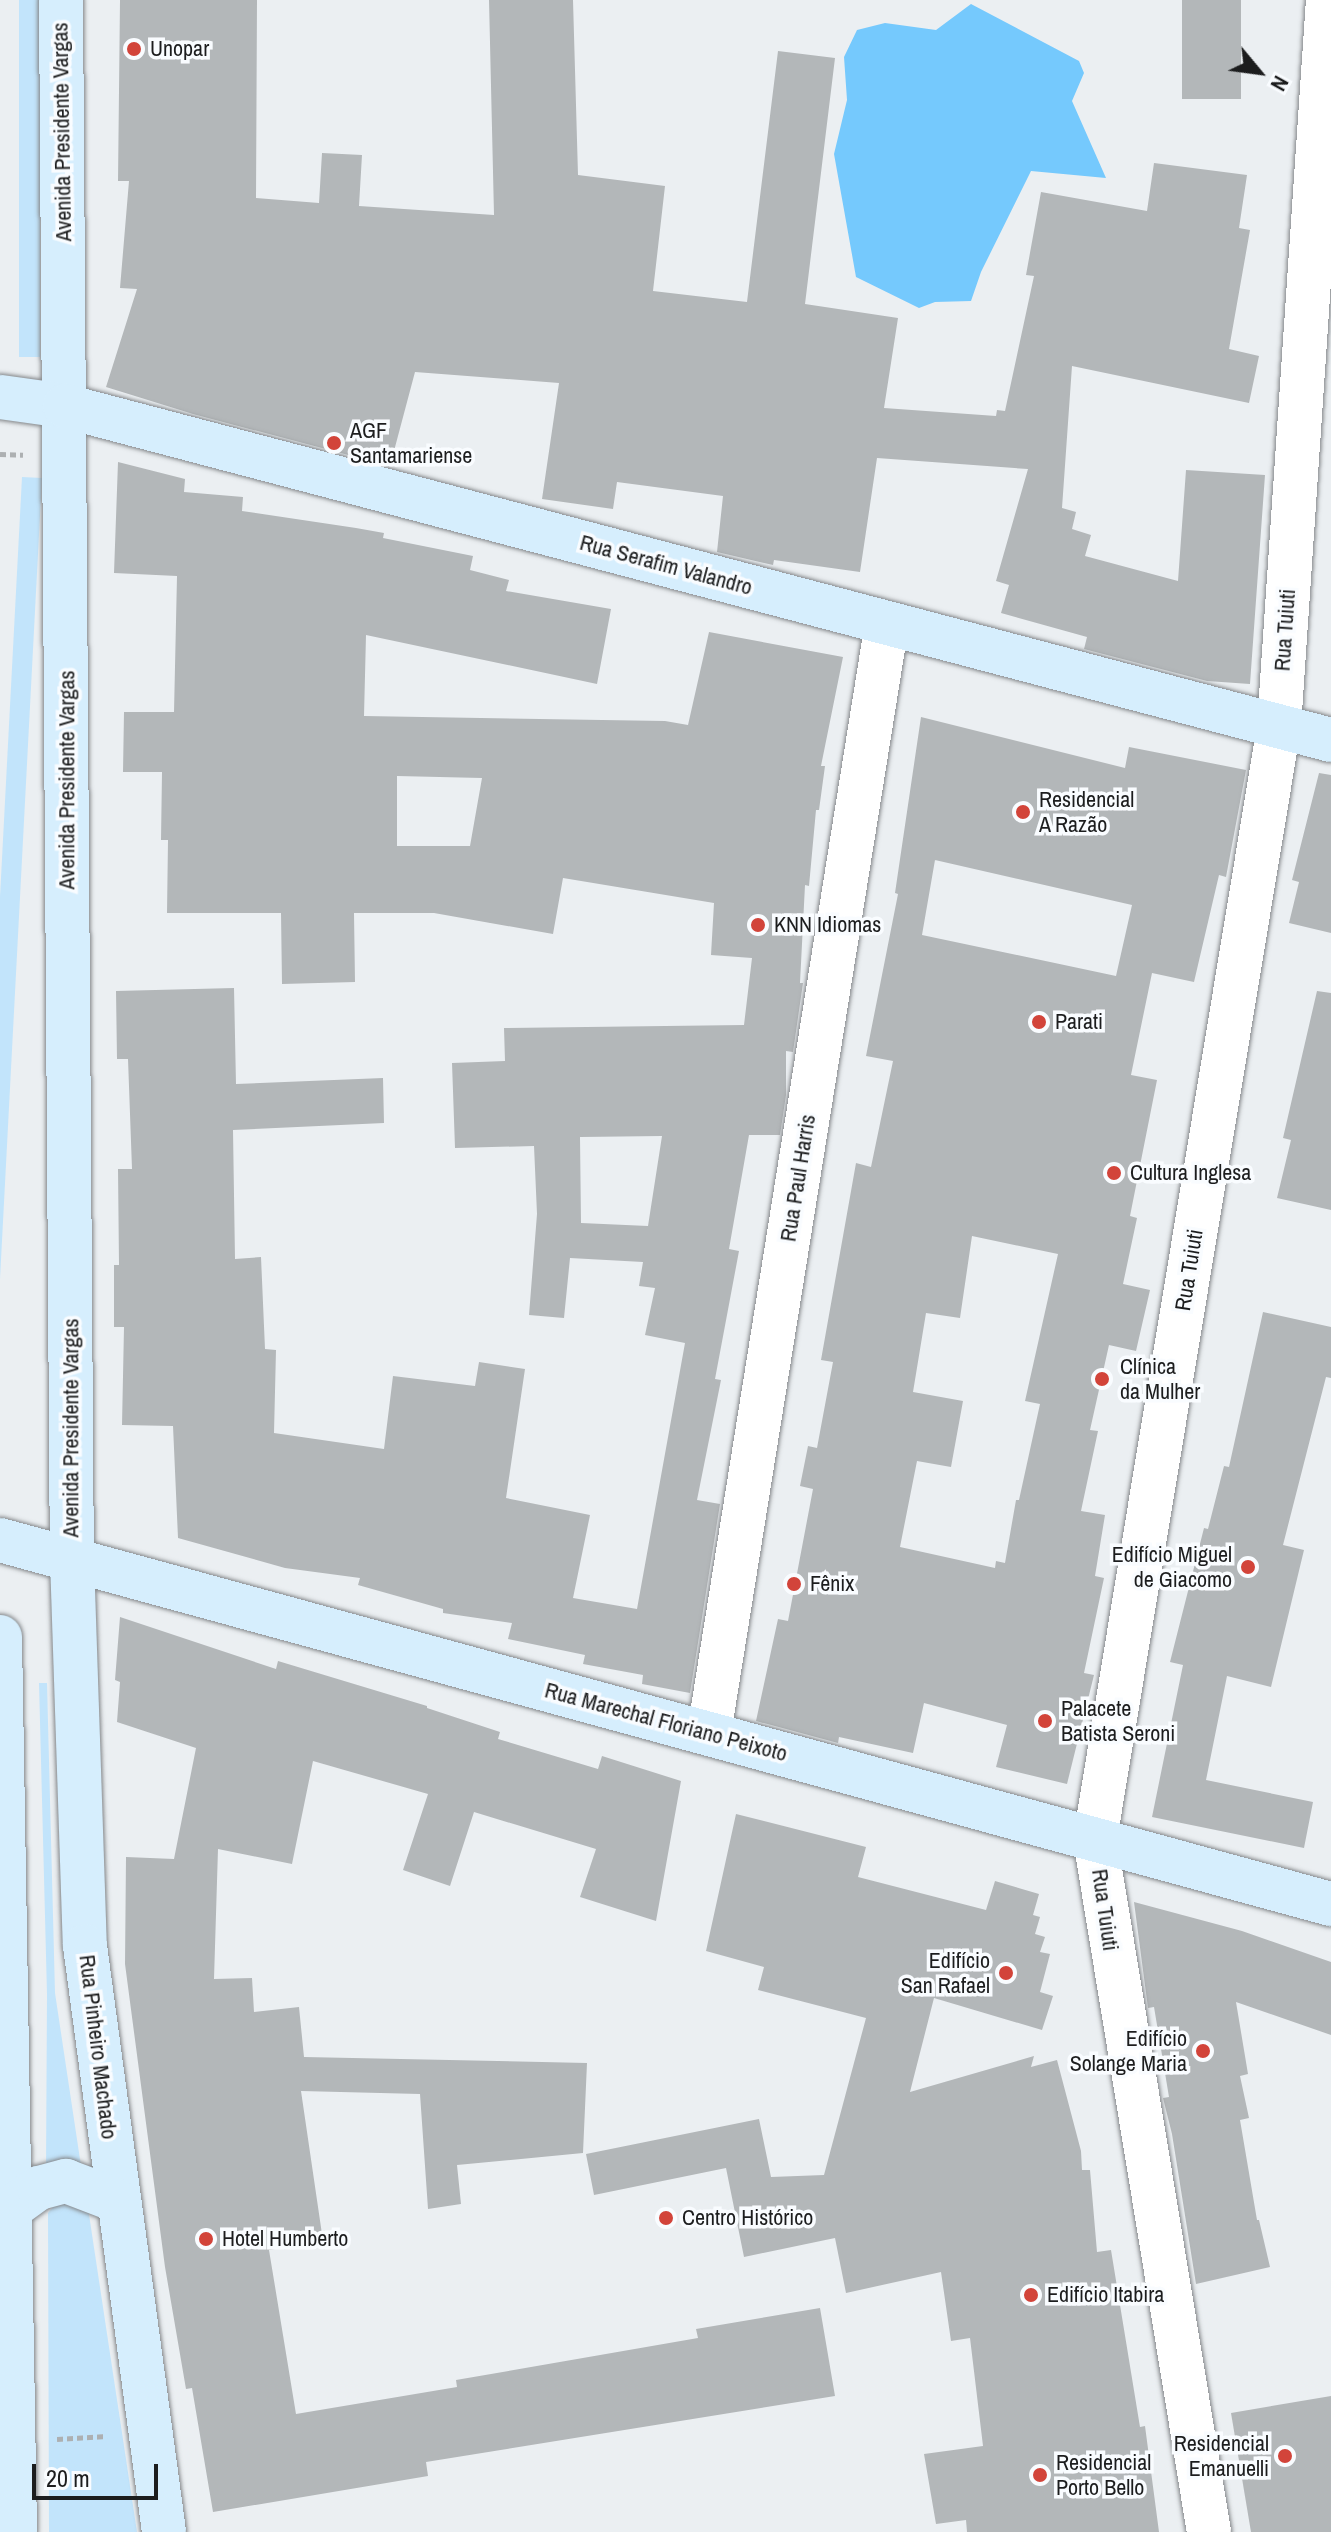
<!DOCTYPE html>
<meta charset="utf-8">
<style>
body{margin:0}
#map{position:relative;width:1331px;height:2532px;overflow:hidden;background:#ebeff2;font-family:"Archivo Narrow",sans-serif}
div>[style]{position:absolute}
.green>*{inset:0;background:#c2e4fb;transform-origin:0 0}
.forest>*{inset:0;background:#75c9fd}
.building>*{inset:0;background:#b3b7b9;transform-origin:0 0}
.path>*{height:5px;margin-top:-2.5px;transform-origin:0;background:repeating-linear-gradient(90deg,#adb0b2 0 6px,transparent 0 10px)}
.roads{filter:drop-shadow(0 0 2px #85888b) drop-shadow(0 0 2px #85888b)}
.street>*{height:44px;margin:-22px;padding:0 22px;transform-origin:22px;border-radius:22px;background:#fff}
.secondary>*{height:44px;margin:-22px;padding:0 22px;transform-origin:22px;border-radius:22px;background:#d6eefd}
.dots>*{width:22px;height:22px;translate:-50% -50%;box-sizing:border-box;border:4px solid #f9fcff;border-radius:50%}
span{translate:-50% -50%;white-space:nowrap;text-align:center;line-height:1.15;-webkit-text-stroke:7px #f9fcff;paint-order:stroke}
.poi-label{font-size:22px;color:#1c1d1e}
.left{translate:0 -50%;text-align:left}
.right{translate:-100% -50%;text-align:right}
.street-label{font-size:22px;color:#1c1d1e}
.north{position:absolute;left:1219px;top:32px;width:80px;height:80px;-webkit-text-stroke:6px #f9fcff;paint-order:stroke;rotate:119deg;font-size:22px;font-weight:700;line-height:32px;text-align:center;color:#1c1d1e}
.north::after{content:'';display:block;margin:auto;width:28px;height:36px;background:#1c1d1e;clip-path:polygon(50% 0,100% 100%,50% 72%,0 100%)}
.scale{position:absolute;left:32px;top:2464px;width:126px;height:36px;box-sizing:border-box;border:4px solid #1c1d1e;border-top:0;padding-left:10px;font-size:24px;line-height:28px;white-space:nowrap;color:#1c1d1e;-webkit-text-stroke:6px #f9fcff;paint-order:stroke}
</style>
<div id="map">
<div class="green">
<i style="left:19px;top:0;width:21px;height:357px"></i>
<i style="left:22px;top:477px;width:20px;height:1017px;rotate:3deg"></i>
<i style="clip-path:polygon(39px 1683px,47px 1683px,55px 1993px,81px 2166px,46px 2170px,47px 1994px)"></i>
<i style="clip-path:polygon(57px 2202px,88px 2208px,137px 2532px,49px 2532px,48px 2213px)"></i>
</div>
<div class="forest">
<i style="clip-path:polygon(971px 4px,1079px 61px,1084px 73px,1072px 101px,1106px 178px,1031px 171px,981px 272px,971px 301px,935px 302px,919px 308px,856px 277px,834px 154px,847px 100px,844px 57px,857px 30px,885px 23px,936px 30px)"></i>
</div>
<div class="building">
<i style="clip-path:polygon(120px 0,257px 0,256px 198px,319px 203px,322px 153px,362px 155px,359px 206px,494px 215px,489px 0,573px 0,578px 175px,665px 186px,653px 291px,747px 302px,778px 51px,835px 58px,805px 304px,898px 318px,884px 408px,996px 416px,997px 410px,1005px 411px,1034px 276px,1026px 275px,1041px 192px,1147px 211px,1154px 163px,1247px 175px,1239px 228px,1250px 230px,1229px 349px,1259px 356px,1249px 403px,1072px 366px,1062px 508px,1076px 512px,1072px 529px,1091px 535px,1085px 556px,1178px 581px,1186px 470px,1265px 475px,1250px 684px,1207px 681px,1084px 649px,1087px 637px,1001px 613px,1009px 585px,996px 581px,1028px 469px,877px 458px,860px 572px,774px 560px,773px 565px,717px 552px,723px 496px,617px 482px,613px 509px,542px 499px,559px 383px,415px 372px,390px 466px,193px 414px,106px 387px,137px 289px,120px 288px,129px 181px,118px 181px)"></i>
<i style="left:1182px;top:0;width:59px;height:99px"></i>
<i style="clip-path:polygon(evenodd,118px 462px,185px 479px,184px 492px,243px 497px,242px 511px,356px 528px,384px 533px,383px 538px,473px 556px,470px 570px,509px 580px,506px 591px,611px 609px,597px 684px,366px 635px,364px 716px,665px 721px,688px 725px,709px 632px,843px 657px,821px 766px,825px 766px,819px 810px,816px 810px,809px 886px,805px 885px,800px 983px,803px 983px,793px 1052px,786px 1051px,786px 1095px,780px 1135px,749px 1135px,729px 1249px,739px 1251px,715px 1379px,721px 1380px,697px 1500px,720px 1504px,690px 1693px,642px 1684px,643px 1675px,583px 1664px,585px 1655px,508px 1639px,512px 1623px,443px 1613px,443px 1609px,358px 1585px,360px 1578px,285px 1568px,178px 1538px,173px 1426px,122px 1425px,124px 1327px,114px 1327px,114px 1265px,119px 1265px,118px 1169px,132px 1169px,128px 1059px,117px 1059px,116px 991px,234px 988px,236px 1084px,383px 1078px,384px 1123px,233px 1130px,235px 1259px,261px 1257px,265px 1349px,276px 1350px,274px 1433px,384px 1449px,393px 1376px,475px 1386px,479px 1362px,525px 1369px,506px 1498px,590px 1515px,573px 1598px,637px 1609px,685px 1343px,645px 1335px,655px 1288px,639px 1286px,643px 1262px,570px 1258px,564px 1318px,529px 1315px,537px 1214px,534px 1146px,455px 1148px,452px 1063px,505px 1061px,504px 1028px,744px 1025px,752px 958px,711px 955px,714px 903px,563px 878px,553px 934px,434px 913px,354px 913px,355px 982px,282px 984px,281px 913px,167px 913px,168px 840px,161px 840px,162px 772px,123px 772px,124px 712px,174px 712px,177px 576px,114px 573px,118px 462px,397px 776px,482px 778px,470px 846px,397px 846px,397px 776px,118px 462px,662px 1136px,648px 1226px,581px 1223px,580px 1137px,662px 1136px)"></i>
<i style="clip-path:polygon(evenodd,921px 717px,1125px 768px,1129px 747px,1246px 770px,1226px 877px,1219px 875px,1194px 982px,1152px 973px,1131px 1075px,1157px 1080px,1130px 1216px,1137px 1218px,1123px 1284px,1150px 1290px,1136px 1351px,1109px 1345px,1090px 1430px,1098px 1431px,1081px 1511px,1105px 1515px,1095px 1576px,1104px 1578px,1084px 1673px,1094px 1675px,1067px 1784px,996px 1767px,1007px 1725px,924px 1703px,913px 1753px,839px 1737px,838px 1743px,756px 1721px,778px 1619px,788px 1621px,813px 1489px,800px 1486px,808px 1446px,817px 1448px,833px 1362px,821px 1360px,856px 1163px,871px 1167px,893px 1061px,866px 1056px,898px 894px,895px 893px,921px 717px,935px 860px,1132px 905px,1116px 976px,922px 935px,935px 860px,921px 717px,972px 1236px,1058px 1254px,1025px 1401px,1040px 1404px,1019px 1500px,1016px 1500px,1005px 1563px,996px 1561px,995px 1568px,900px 1547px,917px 1461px,951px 1467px,963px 1401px,913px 1392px,926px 1313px,960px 1318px,972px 1236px)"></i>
<i style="clip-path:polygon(1319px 773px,1331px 775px,1331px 933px,1289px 923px,1299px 882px,1292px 880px)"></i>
<i style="clip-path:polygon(1317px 991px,1331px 993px,1331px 1210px,1277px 1198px,1291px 1140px,1283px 1138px)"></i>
<i style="clip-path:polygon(1263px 1312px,1331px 1327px,1331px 1378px,1326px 1377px,1283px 1545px,1304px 1550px,1271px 1687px,1227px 1676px,1206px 1780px,1313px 1802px,1304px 1848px,1152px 1817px,1183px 1665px,1170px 1662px,1204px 1528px,1208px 1529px,1224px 1466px,1229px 1467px)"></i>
<i style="clip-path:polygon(120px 1617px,276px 1669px,278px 1661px,427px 1706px,427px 1708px,500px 1732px,498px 1739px,598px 1769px,602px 1756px,681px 1781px,656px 1921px,580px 1897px,596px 1849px,474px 1812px,450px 1886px,403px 1870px,428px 1794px,313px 1761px,292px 1864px,218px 1849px,214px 1979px,252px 1978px,254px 2012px,299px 2007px,304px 2057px,587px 2063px,583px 2153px,457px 2165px,461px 2204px,428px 2209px,420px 2094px,301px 2091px,323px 2241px,269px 2250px,296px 2414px,457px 2387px,456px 2380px,698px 2338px,696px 2329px,820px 2308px,835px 2396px,426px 2462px,428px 2476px,213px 2512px,192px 2388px,186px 2389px,165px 2267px,125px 1964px,126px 1857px,174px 1859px,196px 1748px,117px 1722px,120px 1682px,115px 1680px)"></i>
<i style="clip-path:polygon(736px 1814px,866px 1847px,858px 1877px,986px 1910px,995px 1881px,1039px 1894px,1033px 1915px,1040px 1917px,1035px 1934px,1045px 1937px,1040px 1952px,1050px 1954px,1040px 1992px,1053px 1996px,1042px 2030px,934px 1998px,910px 2092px,1034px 2056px,1031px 2067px,1057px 2060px,1081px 2151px,1082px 2170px,1090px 2170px,1097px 2252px,1111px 2250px,1140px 2427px,1145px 2426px,1159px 2532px,967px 2532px,966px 2520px,936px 2524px,924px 2454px,983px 2446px,970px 2338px,951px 2341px,941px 2272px,846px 2293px,835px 2238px,744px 2257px,726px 2168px,594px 2195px,586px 2154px,759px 2119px,771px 2177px,824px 2175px,866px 2018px,758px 1990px,764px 1967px,706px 1951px)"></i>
<i style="clip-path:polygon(1134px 1902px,1242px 1931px,1331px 1962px,1331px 2035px,1236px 2002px,1248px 2074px,1240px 2076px,1249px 2118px,1240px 2120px,1257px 2220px,1259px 2220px,1270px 2267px,1196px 2284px,1172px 2134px,1163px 2098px,1169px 2097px,1154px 2007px,1148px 2008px)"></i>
<i style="clip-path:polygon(1331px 2396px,1331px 2532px,1251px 2532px,1231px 2413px)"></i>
</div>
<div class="path">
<i style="left:0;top:454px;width:23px;rotate:2deg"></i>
<i style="left:57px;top:2439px;width:50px;rotate:-3.4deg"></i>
</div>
<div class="roads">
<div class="street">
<i style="left:709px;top:1733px;width:1124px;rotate:-80.89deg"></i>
<i style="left:1209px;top:2532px;width:702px;rotate:-99.34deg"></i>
<i style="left:1095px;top:1839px;width:1128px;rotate:-80.61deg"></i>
<i style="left:1279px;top:726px;width:728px;rotate:-86.14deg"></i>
</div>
<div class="secondary">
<i style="left:61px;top:0;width:1559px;rotate:89.6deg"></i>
<i style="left:72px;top:1559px;width:387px;rotate:88.1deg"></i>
<i style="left:85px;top:1946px;width:591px;rotate:82.32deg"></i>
<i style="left:0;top:397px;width:66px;rotate:7.9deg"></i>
<i style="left:65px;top:406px;width:1309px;rotate:14.78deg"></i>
<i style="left:0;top:1540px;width:1380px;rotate:15.3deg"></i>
<i style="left:0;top:1637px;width:895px;rotate:89.04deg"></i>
<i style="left:11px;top:2208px;width:34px;rotate:-36deg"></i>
<i style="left:39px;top:2188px;width:28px;rotate:-15deg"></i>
<i style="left:66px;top:2181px;width:53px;rotate:20.8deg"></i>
</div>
</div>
<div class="dots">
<i style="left:134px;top:49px;background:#d2443a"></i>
<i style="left:334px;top:443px;background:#d2443a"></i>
<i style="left:1023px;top:812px;background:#d2443a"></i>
<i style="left:758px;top:925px;background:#d2443a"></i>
<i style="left:1039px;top:1022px;background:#d2443a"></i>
<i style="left:1114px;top:1173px;background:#d2443a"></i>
<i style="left:1102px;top:1379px;background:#d2443a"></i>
<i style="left:1248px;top:1567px;background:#d2443a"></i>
<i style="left:794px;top:1584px;background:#d2443a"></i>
<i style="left:1045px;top:1721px;background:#d2443a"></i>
<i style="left:1006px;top:1973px;background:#d2443a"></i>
<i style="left:1203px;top:2051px;background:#d2443a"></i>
<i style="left:666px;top:2218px;background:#d2443a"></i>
<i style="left:206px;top:2239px;background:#d2443a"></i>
<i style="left:1031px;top:2295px;background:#d2443a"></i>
<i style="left:1285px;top:2456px;background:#d2443a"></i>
<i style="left:1040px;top:2475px;background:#d2443a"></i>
</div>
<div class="poi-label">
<span class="left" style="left:150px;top:49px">Unopar</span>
<span class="left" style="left:350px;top:443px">AGF<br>Santamariense</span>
<span class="left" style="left:1039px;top:812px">Residencial<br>A Razão</span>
<span class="left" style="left:774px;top:925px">KNN Idiomas</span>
<span class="left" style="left:1055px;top:1022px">Parati</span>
<span class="left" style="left:1130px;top:1173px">Cultura Inglesa</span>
<span class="left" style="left:1120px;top:1379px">Clínica<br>da Mulher</span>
<span class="right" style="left:1232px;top:1567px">Edifício Miguel<br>de Giacomo</span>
<span class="left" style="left:810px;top:1584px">Fênix</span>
<span class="left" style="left:1061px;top:1721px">Palacete<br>Batista Seroni</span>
<span class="right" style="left:990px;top:1973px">Edifício<br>San Rafael</span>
<span class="right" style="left:1187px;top:2051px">Edifício<br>Solange Maria</span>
<span class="left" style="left:682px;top:2218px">Centro Histórico</span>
<span class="left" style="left:222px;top:2239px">Hotel Humberto</span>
<span class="left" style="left:1047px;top:2295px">Edifício Itabira</span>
<span class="right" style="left:1269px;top:2456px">Residencial<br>Emanuelli</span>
<span class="left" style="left:1056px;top:2475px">Residencial<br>Porto Bello</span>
</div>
<div class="street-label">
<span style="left:62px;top:132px;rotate:-91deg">Avenida Presidente Vargas</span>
<span style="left:666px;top:565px;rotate:15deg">Rua Serafim Valandro</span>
<span style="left:1285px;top:630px;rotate:-86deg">Rua Tuiuti</span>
<span style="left:67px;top:780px;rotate:-90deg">Avenida Presidente Vargas</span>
<span style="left:798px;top:1178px;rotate:-81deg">Rua Paul Harris</span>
<span style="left:1189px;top:1270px;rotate:-81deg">Rua Tuiuti</span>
<span style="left:71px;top:1428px;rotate:-90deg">Avenida Presidente Vargas</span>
<span style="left:666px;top:1722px;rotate:15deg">Rua Marechal Floriano Peixoto</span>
<span style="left:1105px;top:1910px;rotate:82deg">Rua Tuiuti</span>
<span style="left:98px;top:2047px;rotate:83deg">Rua Pinheiro Machado</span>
</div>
<div class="north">N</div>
<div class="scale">20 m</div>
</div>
